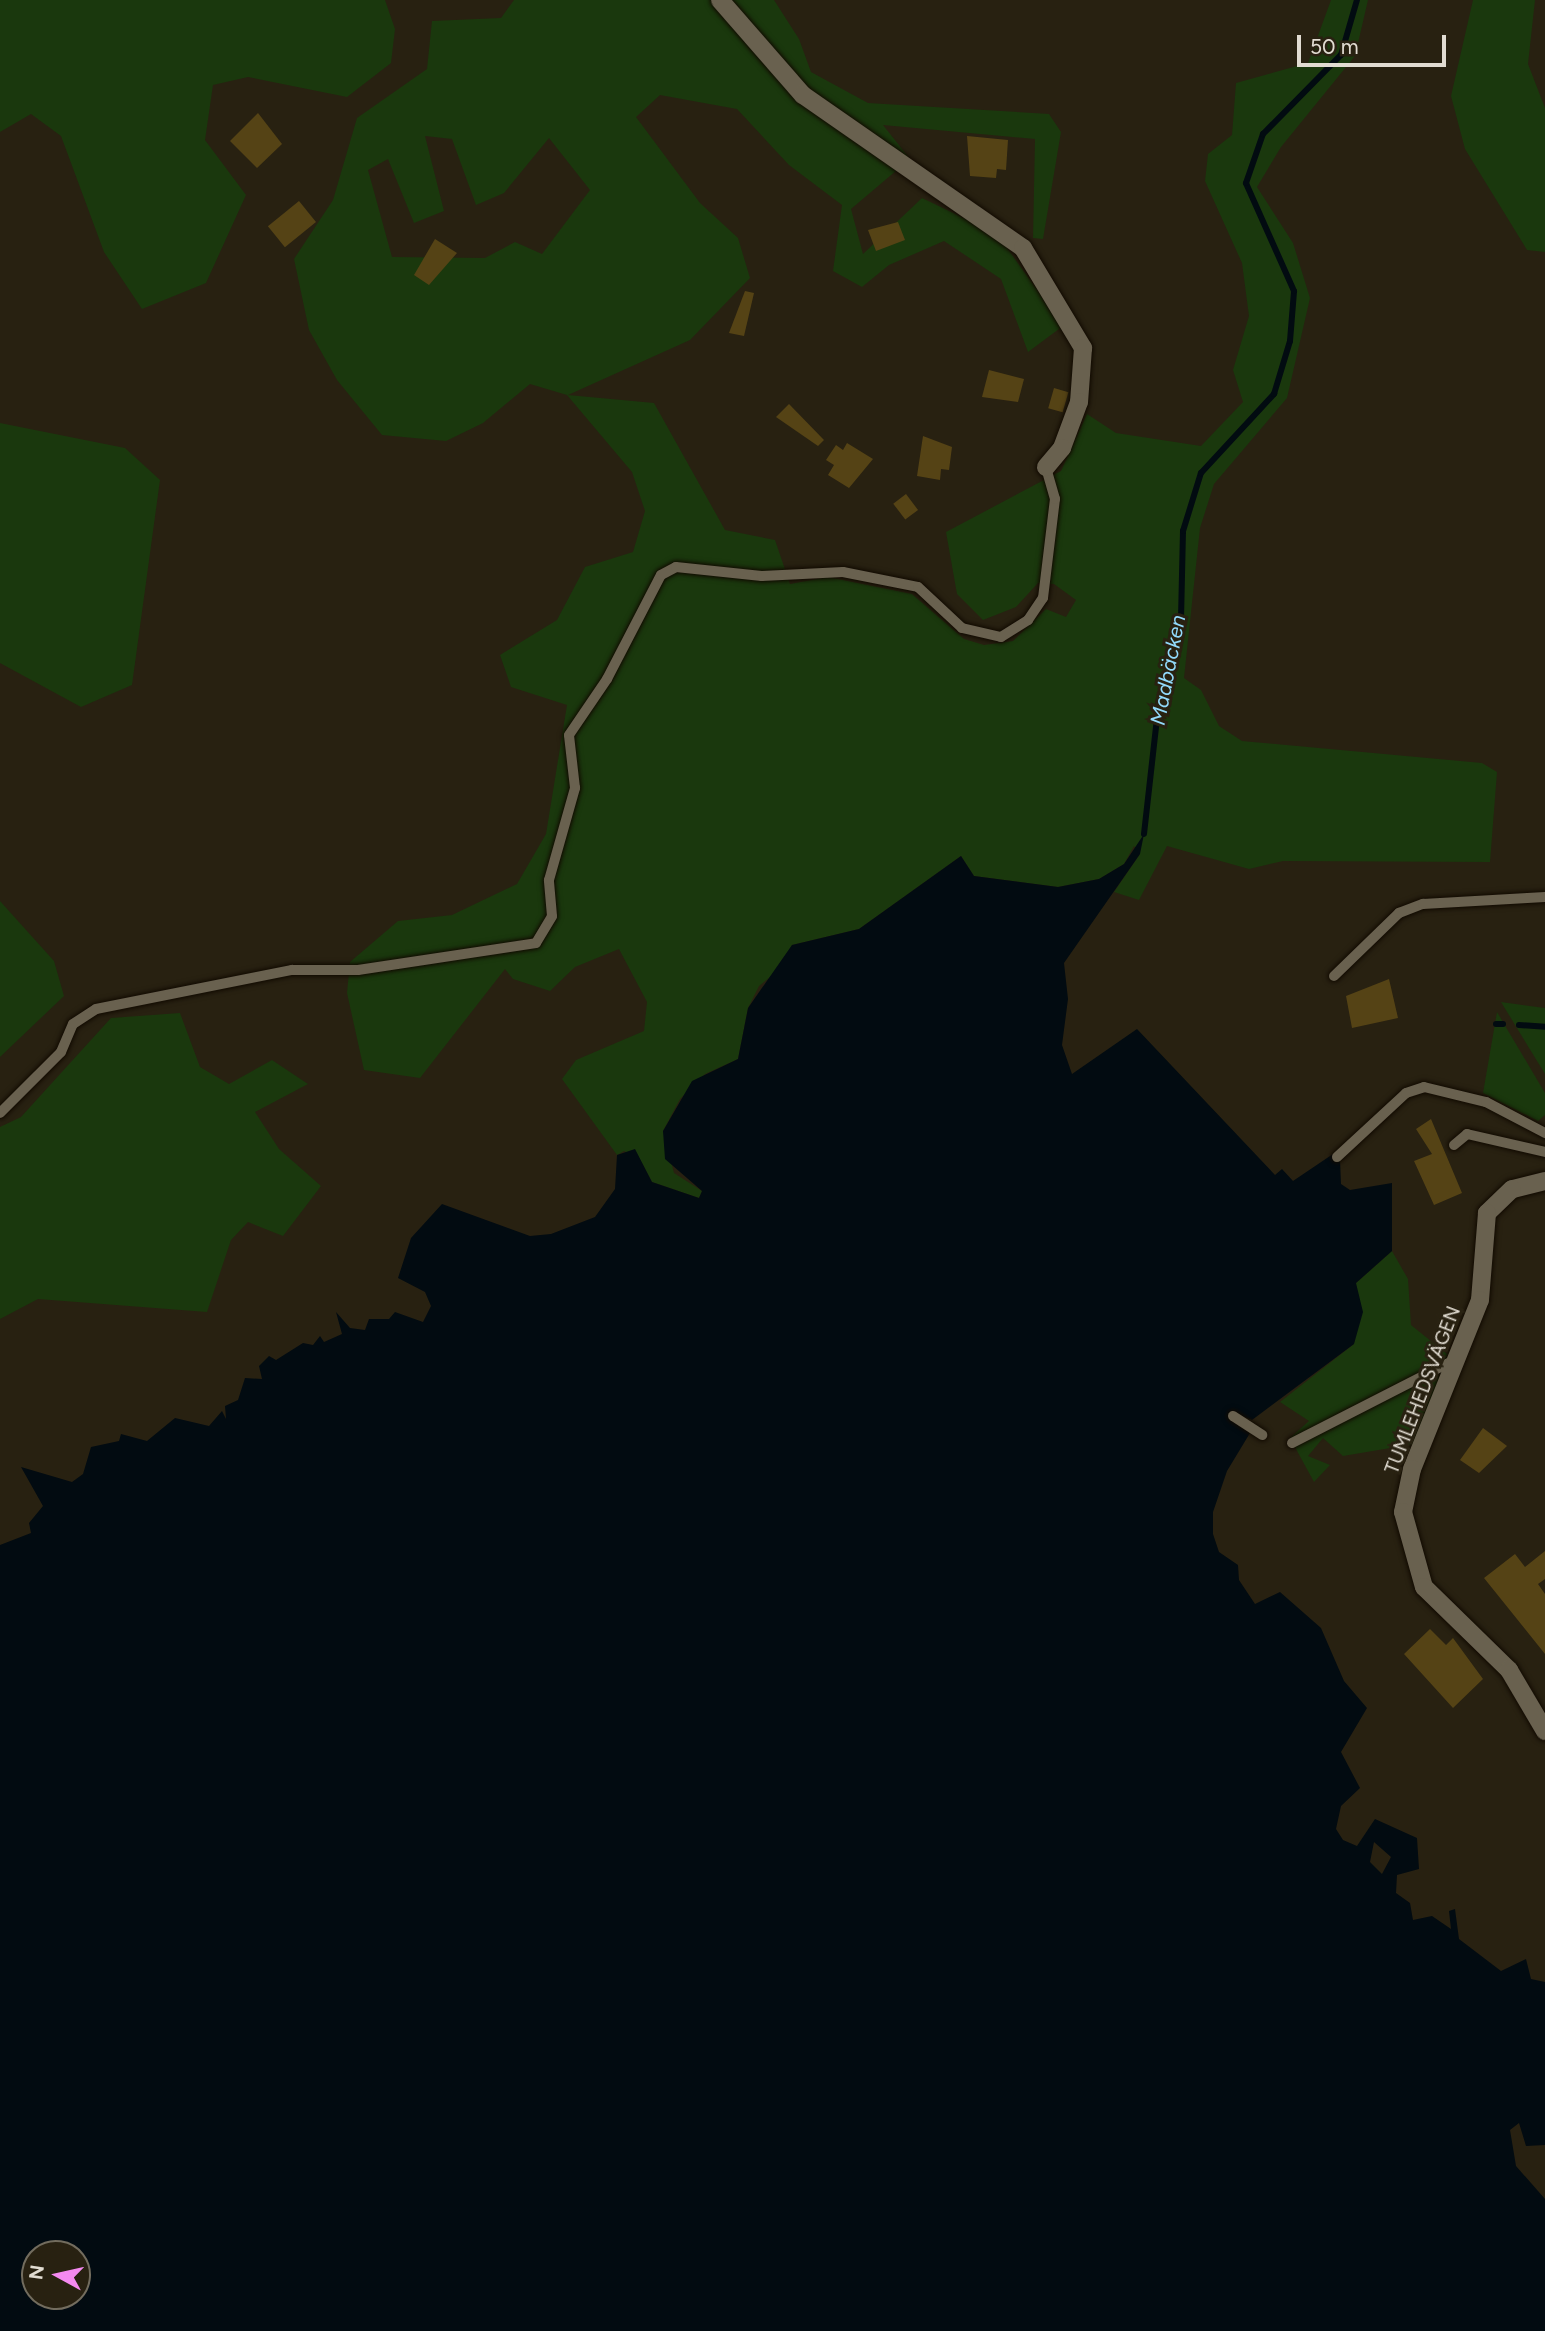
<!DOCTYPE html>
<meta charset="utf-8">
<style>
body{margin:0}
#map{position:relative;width:1545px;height:2331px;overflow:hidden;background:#282111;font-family:Figtree,sans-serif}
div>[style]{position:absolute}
.green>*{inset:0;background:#1a380d}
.water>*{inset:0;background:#020b11}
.stream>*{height:6px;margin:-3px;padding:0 3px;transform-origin:3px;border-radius:3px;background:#020b11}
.building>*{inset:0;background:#554315;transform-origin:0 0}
.roads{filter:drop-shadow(0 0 2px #110a00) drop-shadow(0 0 2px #110a00)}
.service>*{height:10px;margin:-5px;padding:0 5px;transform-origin:5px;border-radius:5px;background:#69614f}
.minor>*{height:18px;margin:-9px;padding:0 9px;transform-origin:9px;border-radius:9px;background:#69614f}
span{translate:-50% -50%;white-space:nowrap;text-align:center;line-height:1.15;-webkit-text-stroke:6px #282111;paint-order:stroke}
.street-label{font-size:19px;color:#e1dcd2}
.water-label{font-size:21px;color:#92dafb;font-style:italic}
.north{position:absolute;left:21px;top:2240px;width:70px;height:70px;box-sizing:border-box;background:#282111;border:2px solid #726c5e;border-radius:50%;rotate:278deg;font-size:19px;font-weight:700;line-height:28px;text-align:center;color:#e1dcd2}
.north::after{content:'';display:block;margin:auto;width:24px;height:32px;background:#f489f0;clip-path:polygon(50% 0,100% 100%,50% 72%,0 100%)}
.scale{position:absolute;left:1297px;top:35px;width:149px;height:32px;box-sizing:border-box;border:4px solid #e1dcd2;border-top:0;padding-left:9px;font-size:21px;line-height:24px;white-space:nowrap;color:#e1dcd2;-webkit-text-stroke:5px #282111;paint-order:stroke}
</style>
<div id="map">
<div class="green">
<i style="clip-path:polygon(0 0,385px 0,395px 29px,391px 63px,347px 97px,248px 77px,213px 85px,205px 140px,246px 195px,206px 283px,142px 309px,104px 252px,61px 136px,31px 114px,0 132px)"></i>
<i style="clip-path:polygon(evenodd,514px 0,774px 0,799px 39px,811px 72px,868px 103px,1049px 114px,1061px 132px,1043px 239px,1033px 238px,1035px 139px,883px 125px,910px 159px,851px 209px,863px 254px,922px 198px,997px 234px,1063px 326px,1028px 352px,1001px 279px,944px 241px,889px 265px,862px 287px,833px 271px,842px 205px,789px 165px,737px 109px,660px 95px,636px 117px,700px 203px,738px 238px,750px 278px,690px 340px,568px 395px,654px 403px,725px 530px,775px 540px,790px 584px,828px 577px,912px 594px,964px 639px,984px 645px,1013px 641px,1046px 609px,1066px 617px,1076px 600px,1054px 584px,1038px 583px,1016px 607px,983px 620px,957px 594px,946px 532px,1061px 471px,1087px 414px,1116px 433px,1201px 446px,1243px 402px,1233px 370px,1249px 316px,1242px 263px,1205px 181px,1208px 154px,1232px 135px,1236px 83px,1308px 63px,1331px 0,1368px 0,1355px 56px,1281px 147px,1257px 187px,1293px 243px,1310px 298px,1287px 398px,1214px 484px,1200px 528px,1184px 678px,1201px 690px,1219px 726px,1242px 741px,1482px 763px,1497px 772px,1490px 862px,1283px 861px,1249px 869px,1167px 846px,1139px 900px,1114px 892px,1140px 854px,1134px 846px,1124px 864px,1099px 879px,1058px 887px,974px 876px,961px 856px,859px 929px,792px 945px,781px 968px,759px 986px,748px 1008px,738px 1059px,705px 1074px,680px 1099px,663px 1131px,674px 1173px,702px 1191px,699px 1198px,652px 1182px,639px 1158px,624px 1151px,617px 1155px,562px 1079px,576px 1060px,644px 1031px,647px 1002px,619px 949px,575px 967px,550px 991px,513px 979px,505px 969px,420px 1078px,364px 1070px,347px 993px,350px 962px,398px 921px,452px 915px,517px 884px,546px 834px,567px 705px,511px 687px,500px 655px,557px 620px,585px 567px,633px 552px,645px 511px,632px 472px,567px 395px,530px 384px,483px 423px,446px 441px,382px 435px,337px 380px,309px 330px,294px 259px,333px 200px,357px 118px,427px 69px,432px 21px,501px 18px,514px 0,425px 136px,452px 139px,476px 205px,504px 193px,549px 138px,590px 190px,542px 254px,515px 242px,485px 258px,392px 257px,368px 170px,388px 159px,414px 223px,444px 211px,425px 136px)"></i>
<i style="clip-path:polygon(1473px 0,1535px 0,1528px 64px,1545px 108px,1545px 252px,1527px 250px,1465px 149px,1451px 96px)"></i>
<i style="clip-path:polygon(0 423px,125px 448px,160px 480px,132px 685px,81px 707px,0 663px)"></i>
<i style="clip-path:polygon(0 901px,54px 961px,64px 996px,0 1057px)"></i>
<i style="clip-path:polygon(1501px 1002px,1545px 1008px,1545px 1074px)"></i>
<i style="clip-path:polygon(1497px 1012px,1545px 1093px,1545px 1115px,1538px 1121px,1483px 1093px)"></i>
<i style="clip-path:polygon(180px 1013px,200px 1067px,229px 1084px,272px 1060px,308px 1084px,255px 1112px,279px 1149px,321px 1186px,283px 1236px,248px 1222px,231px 1240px,207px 1312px,38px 1299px,0 1319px,0 1127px,21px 1117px,111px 1018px)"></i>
<i style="clip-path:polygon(1392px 1251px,1408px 1279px,1411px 1325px,1447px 1354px,1444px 1367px,1414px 1444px,1343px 1456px,1323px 1438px,1308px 1456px,1330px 1465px,1314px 1482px,1290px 1438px,1309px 1421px,1280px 1402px,1354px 1344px,1356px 1283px)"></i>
</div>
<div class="water">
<i style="clip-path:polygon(evenodd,1144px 834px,1140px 854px,1064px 963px,1068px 999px,1062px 1045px,1072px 1074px,1137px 1029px,1275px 1175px,1282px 1169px,1293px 1181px,1333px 1154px,1340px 1160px,1341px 1184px,1350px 1190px,1392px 1183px,1392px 1251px,1356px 1283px,1363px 1312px,1354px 1344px,1252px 1420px,1242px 1416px,1250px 1433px,1227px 1471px,1213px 1512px,1213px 1534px,1219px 1552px,1238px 1565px,1239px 1580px,1255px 1604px,1280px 1592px,1321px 1628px,1344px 1681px,1367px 1708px,1341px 1752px,1360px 1788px,1341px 1806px,1336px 1829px,1343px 1840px,1357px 1846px,1375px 1819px,1417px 1838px,1419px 1869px,1397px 1875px,1396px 1893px,1410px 1903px,1413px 1920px,1432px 1916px,1451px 1929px,1449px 1911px,1455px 1909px,1459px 1939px,1501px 1971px,1526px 1959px,1531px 1979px,1545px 1982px,1545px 2145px,1526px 2146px,1519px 2123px,1510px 2130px,1516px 2166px,1545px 2199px,1545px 2331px,0 2331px,0 1545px,31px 1533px,29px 1523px,43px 1506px,21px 1467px,72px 1482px,83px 1474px,91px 1447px,119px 1441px,121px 1434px,147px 1441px,175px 1418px,209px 1426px,222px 1411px,226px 1419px,225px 1406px,238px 1400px,245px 1378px,262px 1379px,259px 1366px,269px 1356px,276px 1360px,303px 1343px,313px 1345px,320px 1336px,324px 1342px,342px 1334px,336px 1312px,350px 1328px,365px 1330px,369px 1319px,389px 1319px,395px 1312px,423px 1322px,431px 1306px,425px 1292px,398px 1278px,411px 1238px,442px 1204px,530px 1236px,551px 1234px,595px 1217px,615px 1189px,617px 1155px,635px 1149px,652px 1182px,699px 1198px,702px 1191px,665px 1159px,663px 1131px,692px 1081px,738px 1059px,748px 1008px,792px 945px,859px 929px,961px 856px,974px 876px,1058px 887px,1099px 879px,1124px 864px,1144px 834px,1374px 1842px,1391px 1857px,1382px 1874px,1370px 1862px,1374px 1842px,1144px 834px,35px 2254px,77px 2254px,77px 2296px,35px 2296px,35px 2254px)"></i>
</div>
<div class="stream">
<i style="left:1144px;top:834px;width:134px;rotate:-83.6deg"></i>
<i style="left:1159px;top:701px;width:85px;rotate:-75deg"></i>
<i style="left:1181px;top:619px;width:88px;rotate:-88.7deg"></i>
<i style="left:1183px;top:531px;width:61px;rotate:-72.8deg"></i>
<i style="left:1201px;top:473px;width:108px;rotate:-47.3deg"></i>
<i style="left:1274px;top:394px;width:55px;rotate:-73.2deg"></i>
<i style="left:1290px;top:341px;width:50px;rotate:-85.4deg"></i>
<i style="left:1294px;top:291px;width:118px;rotate:-114deg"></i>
<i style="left:1246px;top:183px;width:52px;rotate:-70.9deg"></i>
<i style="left:1263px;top:134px;width:111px;rotate:-45.4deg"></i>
<i style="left:1341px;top:55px;width:57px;rotate:-73.8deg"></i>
<i style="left:1496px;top:1024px;width:7px"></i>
<i style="left:1519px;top:1025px;width:26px;rotate:4deg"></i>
</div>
<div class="building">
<i style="clip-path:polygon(258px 113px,282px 144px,257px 168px,230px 141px)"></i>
<i style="clip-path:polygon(967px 136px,1008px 140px,1006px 170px,997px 169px,996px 178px,970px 176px)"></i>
<i style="left:299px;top:201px;width:27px;height:40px;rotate:51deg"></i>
<i style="clip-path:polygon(898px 222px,905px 240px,876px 251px,868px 230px)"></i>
<i style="clip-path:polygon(435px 239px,457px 253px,429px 285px,414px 275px)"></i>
<i style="clip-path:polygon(745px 291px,754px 293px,744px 336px,729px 333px)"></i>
<i style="clip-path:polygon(989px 370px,1024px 379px,1018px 402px,982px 397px)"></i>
<i style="left:1054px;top:388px;width:15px;height:21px;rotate:16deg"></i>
<i style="clip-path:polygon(789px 404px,824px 440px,818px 446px,776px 417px)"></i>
<i style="clip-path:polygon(923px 436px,952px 447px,949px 470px,941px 469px,940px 480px,917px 476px)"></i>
<i style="clip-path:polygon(847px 443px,873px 459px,849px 488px,828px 475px,834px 465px,826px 460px,836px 445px,843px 450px)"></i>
<i style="left:906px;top:494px;width:20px;height:16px;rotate:53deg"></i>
<i style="clip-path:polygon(1389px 979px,1398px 1018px,1352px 1028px,1346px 996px)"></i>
<i style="clip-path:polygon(1431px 1119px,1462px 1193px,1434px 1205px,1414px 1161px,1432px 1154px,1416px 1129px)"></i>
<i style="clip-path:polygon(1483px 1428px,1507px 1446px,1479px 1473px,1460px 1460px)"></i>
<i style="clip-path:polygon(1545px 1551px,1545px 1579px,1538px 1584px,1545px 1594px,1545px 1654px,1484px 1578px,1515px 1554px,1525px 1567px)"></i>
<i style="clip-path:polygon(1430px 1629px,1446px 1645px,1453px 1638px,1483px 1679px,1453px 1708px,1404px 1654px)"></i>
</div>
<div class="roads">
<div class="service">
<i style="left:1334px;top:976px;width:91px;rotate:-44.1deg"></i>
<i style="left:1399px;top:913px;width:26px;rotate:-21deg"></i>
<i style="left:1423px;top:904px;width:122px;rotate:-3.3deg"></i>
<i style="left:0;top:1113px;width:86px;rotate:-45deg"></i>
<i style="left:61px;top:1052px;width:30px;rotate:-67deg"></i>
<i style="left:73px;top:1024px;width:27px;rotate:-33deg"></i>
<i style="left:96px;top:1009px;width:200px;rotate:-11.3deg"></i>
<i style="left:292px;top:970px;width:66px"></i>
<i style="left:358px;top:970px;width:180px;rotate:-8.6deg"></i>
<i style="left:536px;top:943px;width:31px;rotate:-59deg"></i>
<i style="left:552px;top:916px;width:36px;rotate:-95deg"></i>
<i style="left:549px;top:880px;width:96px;rotate:-74.2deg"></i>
<i style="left:575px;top:788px;width:53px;rotate:-96.5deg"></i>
<i style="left:569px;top:735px;width:68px;rotate:-55.8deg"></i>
<i style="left:607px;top:679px;width:117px;rotate:-62.6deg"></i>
<i style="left:661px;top:575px;width:17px;rotate:-28deg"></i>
<i style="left:676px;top:567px;width:86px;rotate:6deg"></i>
<i style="left:762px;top:576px;width:81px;rotate:-2.8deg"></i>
<i style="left:843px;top:572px;width:76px;rotate:11.3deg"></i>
<i style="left:918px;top:587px;width:60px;rotate:43deg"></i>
<i style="left:962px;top:628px;width:40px;rotate:13deg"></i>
<i style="left:1001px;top:637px;width:32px;rotate:-32deg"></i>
<i style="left:1028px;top:620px;width:27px;rotate:-56deg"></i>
<i style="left:1043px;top:598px;width:100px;rotate:-83.1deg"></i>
<i style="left:1055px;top:499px;width:33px;rotate:-106deg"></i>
<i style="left:1454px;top:1145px;width:17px;rotate:-40deg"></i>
<i style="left:1467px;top:1134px;width:80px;rotate:13deg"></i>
<i style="left:1337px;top:1157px;width:94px;rotate:-42.8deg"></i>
<i style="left:1406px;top:1093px;width:19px;rotate:-18deg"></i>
<i style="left:1424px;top:1087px;width:64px;rotate:13.6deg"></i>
<i style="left:1486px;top:1102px;width:67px;rotate:27.7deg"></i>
<i style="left:1233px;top:1416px;width:35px;rotate:33deg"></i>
<i style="left:1292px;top:1443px;width:182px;rotate:-27.1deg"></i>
</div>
<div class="minor">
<i style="left:720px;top:0;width:126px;rotate:48.9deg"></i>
<i style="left:803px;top:95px;width:268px;rotate:34.8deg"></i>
<i style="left:1023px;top:248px;width:117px;rotate:59deg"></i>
<i style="left:1083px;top:348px;width:54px;rotate:94.2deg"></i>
<i style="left:1079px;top:402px;width:49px;rotate:110.3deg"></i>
<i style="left:1062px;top:448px;width:25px;rotate:130deg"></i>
<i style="left:1545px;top:1181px;width:34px;rotate:166deg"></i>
<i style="left:1512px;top:1189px;width:35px;rotate:136deg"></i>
<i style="left:1487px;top:1213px;width:87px;rotate:94.6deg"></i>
<i style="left:1480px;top:1300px;width:182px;rotate:111.9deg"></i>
<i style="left:1412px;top:1469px;width:44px;rotate:101.8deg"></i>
<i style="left:1403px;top:1512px;width:78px;rotate:74.4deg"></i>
<i style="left:1424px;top:1587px;width:119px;rotate:44.3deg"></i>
<i style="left:1509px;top:1670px;width:71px;rotate:59.5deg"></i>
</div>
</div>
<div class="street-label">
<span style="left:1423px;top:1390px;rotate:-69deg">TUMLEHEDSVÄGEN</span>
</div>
<div class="water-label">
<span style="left:1168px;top:670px;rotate:-79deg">Madbäcken</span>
</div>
<div class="north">N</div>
<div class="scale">50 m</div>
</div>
